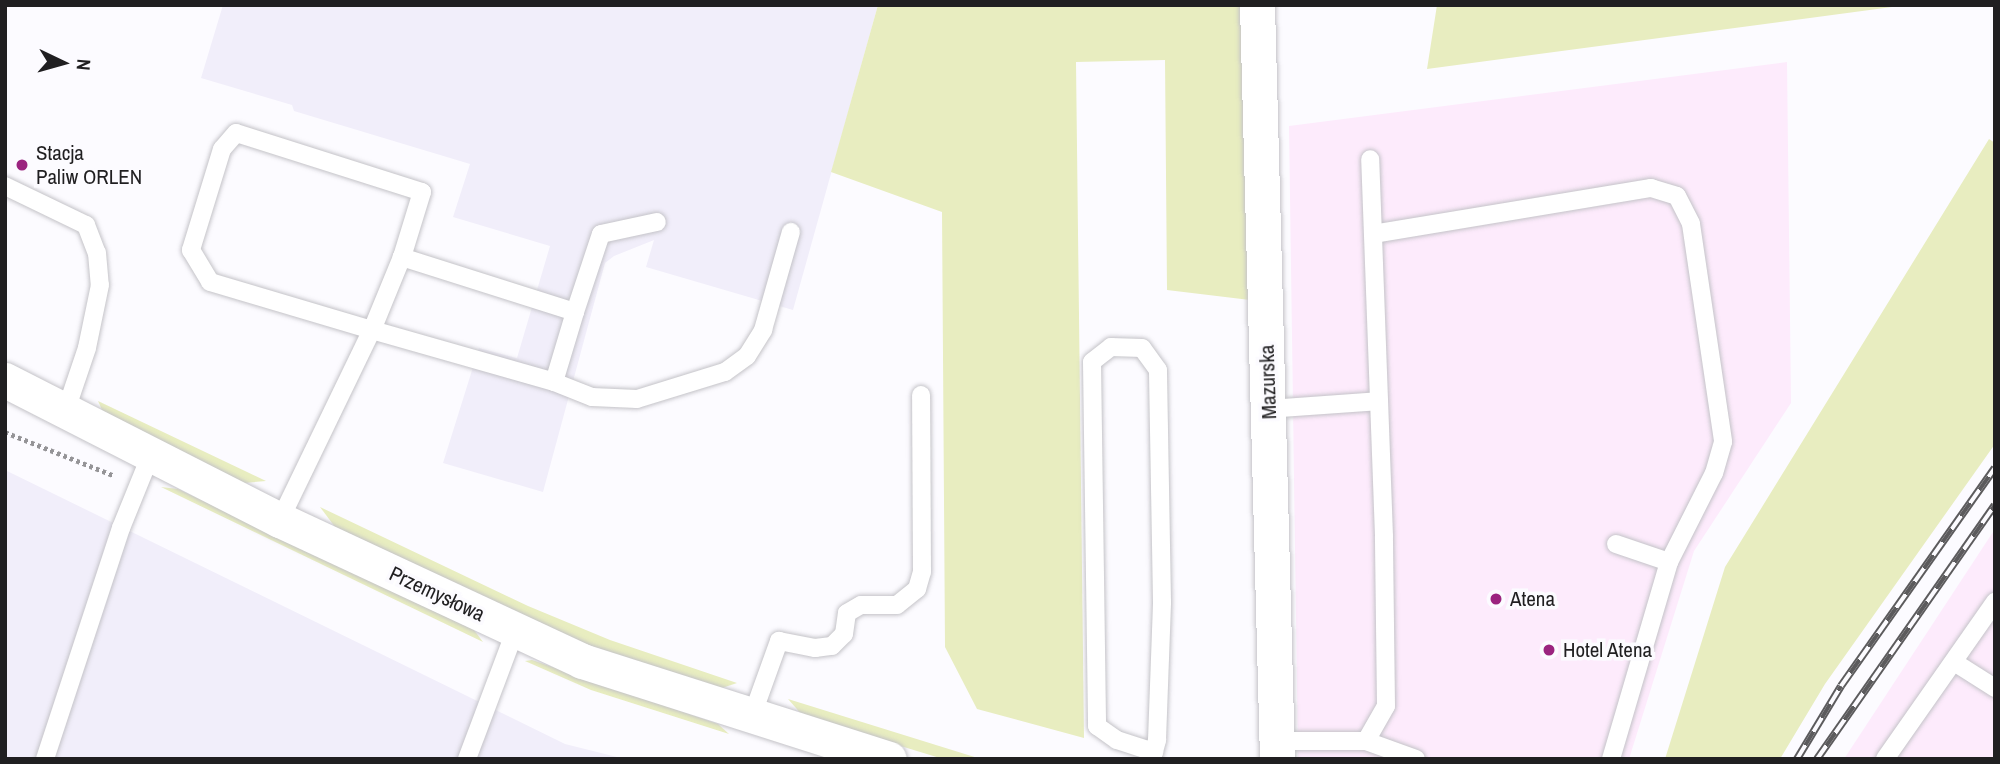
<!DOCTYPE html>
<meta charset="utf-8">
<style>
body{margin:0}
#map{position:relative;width:2000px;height:764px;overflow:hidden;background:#fcfbff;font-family:"Archivo Narrow",sans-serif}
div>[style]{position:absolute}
.commercial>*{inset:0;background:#fdebfc}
.built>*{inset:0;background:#f1eefa}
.green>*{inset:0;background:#e8edc0}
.path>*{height:4.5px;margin-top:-2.25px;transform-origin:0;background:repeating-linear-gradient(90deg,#959497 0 3.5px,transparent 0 7px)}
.roads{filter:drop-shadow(0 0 2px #c4c3c8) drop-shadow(0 0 2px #c4c3c8)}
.service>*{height:18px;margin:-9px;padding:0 9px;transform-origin:9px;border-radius:9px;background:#fff}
.minor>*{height:35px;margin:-17.5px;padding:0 17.5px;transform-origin:17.5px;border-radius:17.5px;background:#fff}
.rail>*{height:8px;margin-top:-4px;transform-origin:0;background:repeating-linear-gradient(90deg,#fcfbff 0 16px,#5c5b5d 0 32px);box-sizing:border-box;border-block:2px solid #5c5b5d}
.dots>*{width:19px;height:19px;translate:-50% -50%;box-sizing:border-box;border:4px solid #fcfbff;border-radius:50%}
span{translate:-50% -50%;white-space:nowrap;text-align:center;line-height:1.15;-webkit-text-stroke:7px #fcfbff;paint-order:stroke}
.poi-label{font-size:21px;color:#201f21}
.left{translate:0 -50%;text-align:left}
.street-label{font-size:21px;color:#201f21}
.frame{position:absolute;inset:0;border:7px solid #201f21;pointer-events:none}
.north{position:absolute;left:28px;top:28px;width:70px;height:70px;-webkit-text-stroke:5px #fcfbff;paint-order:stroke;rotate:95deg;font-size:19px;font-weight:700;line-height:28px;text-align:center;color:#201f21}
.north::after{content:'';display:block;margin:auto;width:24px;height:32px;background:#201f21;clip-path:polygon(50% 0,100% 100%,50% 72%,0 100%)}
</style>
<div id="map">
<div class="commercial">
<i style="clip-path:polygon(1787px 62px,1791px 403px,1694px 551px,1629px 759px,1298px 759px,1289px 126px)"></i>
<i style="clip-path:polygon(1995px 529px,1995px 759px,1844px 759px)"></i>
</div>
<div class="built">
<i style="clip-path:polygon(223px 5px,878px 5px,793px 310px,646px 267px,654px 240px,614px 256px,605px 263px,543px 492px,443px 463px,479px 348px,517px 358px,550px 246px,453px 217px,470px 164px,294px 111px,292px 105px,201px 78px)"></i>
<i style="clip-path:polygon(5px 470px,565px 744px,625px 759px,5px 759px)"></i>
</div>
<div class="green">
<i style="clip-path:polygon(878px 5px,1245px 5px,1250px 300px,1167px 290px,1165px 60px,1076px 62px,1084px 738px,977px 709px,945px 647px,942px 212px,831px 172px)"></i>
<i style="clip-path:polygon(1437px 5px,1907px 5px,1427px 69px)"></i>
<i style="clip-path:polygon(1989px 139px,1995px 143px,1995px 444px,1825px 684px,1780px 759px,1665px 759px,1725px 567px)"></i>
<i style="clip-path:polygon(98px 401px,266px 481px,244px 483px,103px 412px)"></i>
<i style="clip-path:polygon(161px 487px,178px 489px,474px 630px,483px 642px)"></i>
<i style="clip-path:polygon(320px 507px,528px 606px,610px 640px,737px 683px,719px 689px,595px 649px,335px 527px)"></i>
<i style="clip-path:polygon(532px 660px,718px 724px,729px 734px,591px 690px,525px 661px)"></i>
<i style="clip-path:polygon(788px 699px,981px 759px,943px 759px,803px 716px)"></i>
</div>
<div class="path">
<i style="left:5px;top:432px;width:118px;rotate:21.8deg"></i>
</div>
<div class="roads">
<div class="service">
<i style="left:5px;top:186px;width:90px;rotate:25.7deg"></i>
<i style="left:86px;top:225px;width:30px;rotate:69deg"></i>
<i style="left:97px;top:253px;width:32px;rotate:85deg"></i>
<i style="left:100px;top:285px;width:64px;rotate:101.7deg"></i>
<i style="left:87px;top:348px;width:69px;rotate:108.7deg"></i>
<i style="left:1373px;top:234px;width:282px;rotate:-9.4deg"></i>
<i style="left:1651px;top:188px;width:27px;rotate:17deg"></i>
<i style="left:1677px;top:196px;width:31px;rotate:63deg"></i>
<i style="left:1691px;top:224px;width:220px;rotate:81.6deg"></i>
<i style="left:1723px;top:442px;width:32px;rotate:106deg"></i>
<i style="left:1714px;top:473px;width:100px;rotate:116.8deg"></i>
<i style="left:575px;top:312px;width:82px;rotate:-71.6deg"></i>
<i style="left:601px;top:234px;width:57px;rotate:-12.1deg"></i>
<i style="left:554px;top:382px;width:41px;rotate:21.5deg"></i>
<i style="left:592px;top:397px;width:45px;rotate:2.5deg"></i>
<i style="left:637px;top:399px;width:92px;rotate:-17.1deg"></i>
<i style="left:725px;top:372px;width:27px;rotate:-36deg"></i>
<i style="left:747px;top:356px;width:31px;rotate:-58deg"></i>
<i style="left:763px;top:330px;width:102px;rotate:-74.1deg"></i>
<i style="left:1268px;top:409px;width:111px;rotate:-4.1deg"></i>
<i style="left:280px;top:520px;width:211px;rotate:-64.2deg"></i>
<i style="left:372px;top:330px;width:79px;rotate:-67.7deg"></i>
<i style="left:402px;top:257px;width:68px;rotate:-72.9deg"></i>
<i style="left:422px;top:192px;width:195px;rotate:-162.4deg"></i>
<i style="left:236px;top:133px;width:21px;rotate:131deg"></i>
<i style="left:222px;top:149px;width:106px;rotate:107.1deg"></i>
<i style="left:191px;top:250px;width:37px;rotate:59deg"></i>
<i style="left:210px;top:282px;width:169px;rotate:16.5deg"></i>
<i style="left:372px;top:330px;width:189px;rotate:15.9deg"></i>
<i style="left:554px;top:382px;width:73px;rotate:-73.3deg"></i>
<i style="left:575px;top:312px;width:182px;rotate:-162.4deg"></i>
<i style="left:1954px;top:662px;width:49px;rotate:32.4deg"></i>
<i style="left:752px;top:716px;width:80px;rotate:-70.2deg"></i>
<i style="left:779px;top:641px;width:37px;rotate:11deg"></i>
<i style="left:815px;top:648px;width:17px;rotate:-7deg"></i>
<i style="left:832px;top:646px;width:17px;rotate:-45deg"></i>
<i style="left:844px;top:634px;width:21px;rotate:-82deg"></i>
<i style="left:847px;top:613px;width:16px;rotate:-30deg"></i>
<i style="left:861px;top:605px;width:36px"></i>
<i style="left:897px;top:605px;width:26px;rotate:-39deg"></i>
<i style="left:917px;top:589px;width:18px;rotate:-74deg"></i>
<i style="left:922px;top:572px;width:177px;rotate:-90.3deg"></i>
<i style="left:1277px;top:741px;width:89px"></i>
<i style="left:1366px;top:741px;width:40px;rotate:-60.3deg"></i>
<i style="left:1386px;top:706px;width:170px;rotate:-90.7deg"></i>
<i style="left:1384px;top:536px;width:377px;rotate:-92.1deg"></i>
<i style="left:1366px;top:741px;width:53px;rotate:19.8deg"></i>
<i style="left:45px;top:759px;width:243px;rotate:-71.8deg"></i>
<i style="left:121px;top:528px;width:80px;rotate:-67.9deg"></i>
<i style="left:467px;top:759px;width:137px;rotate:-69.4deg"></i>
<i style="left:1152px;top:759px;width:20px;rotate:-75deg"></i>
<i style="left:1157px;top:740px;width:138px;rotate:-87.9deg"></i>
<i style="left:1162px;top:602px;width:232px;rotate:-91deg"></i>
<i style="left:1158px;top:370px;width:27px;rotate:-126deg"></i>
<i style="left:1142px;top:348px;width:31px;rotate:-178deg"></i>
<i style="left:1111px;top:347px;width:24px;rotate:142deg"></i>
<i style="left:1092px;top:362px;width:364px;rotate:89.2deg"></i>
<i style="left:1097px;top:726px;width:24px;rotate:35deg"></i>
<i style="left:1117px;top:740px;width:39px;rotate:18deg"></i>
<i style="left:1611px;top:759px;width:205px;rotate:-73.6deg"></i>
<i style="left:1669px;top:562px;width:56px;rotate:-161.2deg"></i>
<i style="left:1885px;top:759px;width:192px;rotate:-55deg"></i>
</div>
<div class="minor">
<i style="left:1257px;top:5px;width:754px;rotate:88.48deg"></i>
<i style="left:5px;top:380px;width:309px;rotate:27deg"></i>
<i style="left:280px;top:520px;width:333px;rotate:25deg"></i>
<i style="left:582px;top:661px;width:322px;rotate:17.7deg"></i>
</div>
</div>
<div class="rail">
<i style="left:1797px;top:759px;width:85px;rotate:-58.9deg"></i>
<i style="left:1841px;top:686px;width:267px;rotate:-54.8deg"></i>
<i style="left:1817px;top:759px;width:310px;rotate:-55deg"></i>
</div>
<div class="dots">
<i style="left:22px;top:165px;background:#9b247f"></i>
<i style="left:1496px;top:599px;background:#9b247f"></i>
<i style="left:1549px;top:650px;background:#9b247f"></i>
</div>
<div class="poi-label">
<span class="left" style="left:36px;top:165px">Stacja<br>Paliw ORLEN</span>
<span class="left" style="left:1510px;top:599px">Atena</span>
<span class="left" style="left:1563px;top:650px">Hotel Atena</span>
</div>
<div class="street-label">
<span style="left:1268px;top:382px;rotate:-92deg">Mazurska</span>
<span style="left:437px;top:594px;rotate:25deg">Przemysłowa</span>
</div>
<div class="frame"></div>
<div class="north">N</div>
</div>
